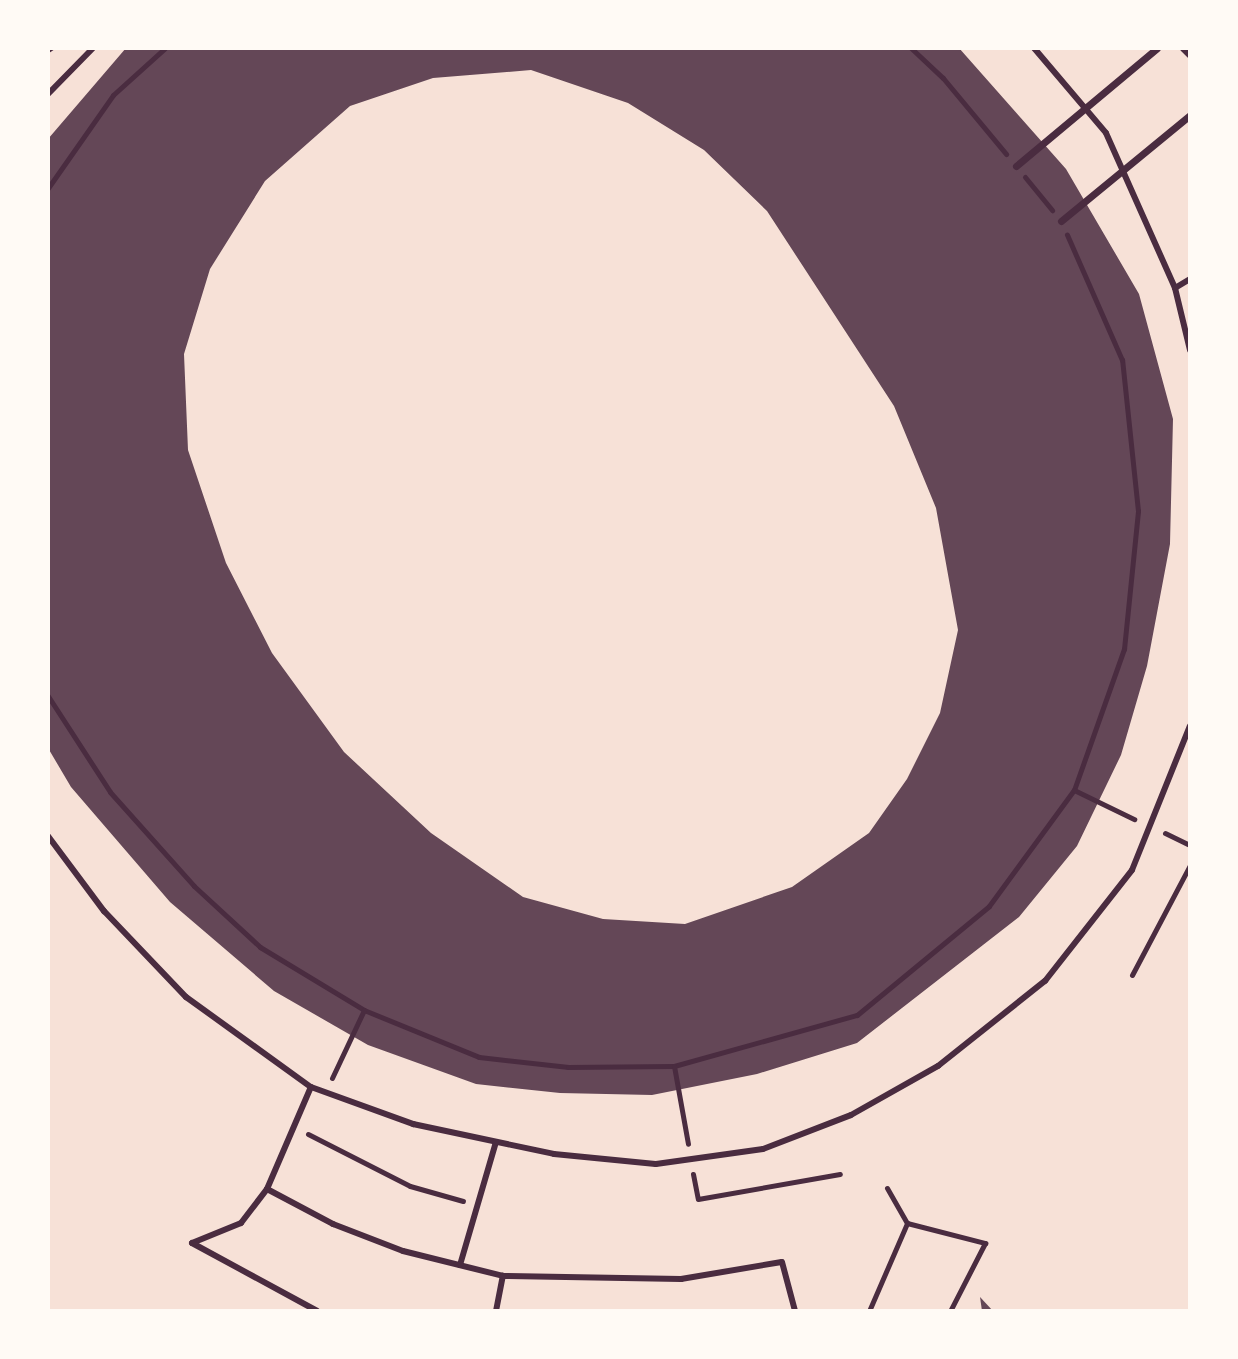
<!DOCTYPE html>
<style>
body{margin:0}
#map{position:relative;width:1238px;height:1359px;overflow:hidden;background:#f7e1d7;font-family:Helvetica,sans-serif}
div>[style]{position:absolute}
.building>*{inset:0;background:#644757}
.path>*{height:5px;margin:-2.5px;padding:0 2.5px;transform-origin:2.5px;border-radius:2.5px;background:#4a2c40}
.service>*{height:6px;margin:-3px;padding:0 3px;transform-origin:3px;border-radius:3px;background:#4a2c40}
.pedestrian>*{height:7px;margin:-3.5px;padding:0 3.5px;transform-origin:3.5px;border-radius:3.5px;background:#4a2c40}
span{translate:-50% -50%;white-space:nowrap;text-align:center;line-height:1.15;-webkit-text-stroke:7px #fffaf5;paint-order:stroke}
.frame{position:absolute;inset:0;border:50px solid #fffaf5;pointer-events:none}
</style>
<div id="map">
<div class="building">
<i style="clip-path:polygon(evenodd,126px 48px,959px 48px,1066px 169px,1139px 294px,1173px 419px,1170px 544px,1147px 666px,1121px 755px,1077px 846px,1019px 917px,857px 1043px,757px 1074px,652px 1095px,560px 1093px,476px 1084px,368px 1045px,274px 991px,170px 902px,71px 787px,48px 748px,48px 139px,126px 48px,531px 70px,628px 103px,704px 150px,767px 211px,894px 406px,936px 508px,958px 630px,940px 713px,907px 779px,869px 833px,792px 887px,685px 924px,603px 919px,523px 897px,431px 833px,344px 752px,272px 653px,226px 563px,188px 450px,184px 354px,210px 269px,265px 181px,350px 106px,433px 78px,531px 70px)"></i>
<i style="clip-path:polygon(980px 1297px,993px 1311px,982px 1311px)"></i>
</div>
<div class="path">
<i style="left:911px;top:48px;width:44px;rotate:43.2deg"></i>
<i style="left:943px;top:78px;width:99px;rotate:50.3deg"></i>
<i style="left:48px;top:50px;width:4px;rotate:-34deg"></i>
<i style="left:1025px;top:177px;width:43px;rotate:50.7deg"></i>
<i style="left:48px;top:188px;width:113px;rotate:-55deg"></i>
<i style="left:113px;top:95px;width:70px;rotate:-42.1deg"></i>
<i style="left:48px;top:696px;width:114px;rotate:57.1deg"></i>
<i style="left:110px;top:792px;width:126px;rotate:48.2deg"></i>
<i style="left:194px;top:886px;width:90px;rotate:42.7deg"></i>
<i style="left:260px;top:947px;width:122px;rotate:31.2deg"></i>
<i style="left:364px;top:1010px;width:124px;rotate:22.2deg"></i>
<i style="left:479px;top:1057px;width:90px;rotate:6.4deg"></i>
<i style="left:568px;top:1067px;width:106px;rotate:-0.5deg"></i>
<i style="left:674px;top:1066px;width:190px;rotate:-15.6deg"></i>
<i style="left:857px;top:1015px;width:171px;rotate:-39.5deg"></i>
<i style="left:989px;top:906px;width:144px;rotate:-53.8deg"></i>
<i style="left:1074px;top:790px;width:150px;rotate:-70.5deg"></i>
<i style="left:1124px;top:649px;width:139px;rotate:-84.2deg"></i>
<i style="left:1138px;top:511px;width:152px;rotate:-96deg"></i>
<i style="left:1122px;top:360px;width:137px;rotate:-113.7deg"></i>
<i style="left:1074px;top:790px;width:67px;rotate:25.8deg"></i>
<i style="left:1165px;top:833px;width:28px;rotate:26deg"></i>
<i style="left:1132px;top:975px;width:124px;rotate:-62.2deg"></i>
<i style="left:674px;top:1066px;width:79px;rotate:79.8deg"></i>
<i style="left:332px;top:1078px;width:75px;rotate:-64.8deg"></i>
<i style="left:308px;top:1134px;width:114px;rotate:27deg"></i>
<i style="left:410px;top:1186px;width:55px;rotate:15.8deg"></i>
<i style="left:693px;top:1174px;width:25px;rotate:79deg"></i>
<i style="left:698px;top:1199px;width:144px;rotate:-10deg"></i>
<i style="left:887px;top:1188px;width:40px;rotate:60.3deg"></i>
<i style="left:907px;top:1223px;width:81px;rotate:14.4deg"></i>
<i style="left:985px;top:1243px;width:76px;rotate:117.2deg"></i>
<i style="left:869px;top:1311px;width:96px;rotate:-66.6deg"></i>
</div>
<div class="service">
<i style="left:1034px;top:48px;width:111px;rotate:49.7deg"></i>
<i style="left:1106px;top:133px;width:170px;rotate:66deg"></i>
<i style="left:1175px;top:288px;width:64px;rotate:76.4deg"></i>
<i style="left:48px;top:94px;width:64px;rotate:-45.6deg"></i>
<i style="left:1175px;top:288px;width:17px;rotate:-31deg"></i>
<i style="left:48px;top:836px;width:94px;rotate:53.3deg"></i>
<i style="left:104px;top:911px;width:119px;rotate:46.4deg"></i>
<i style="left:186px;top:997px;width:154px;rotate:35.8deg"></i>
<i style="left:311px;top:1087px;width:109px;rotate:19.9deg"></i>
<i style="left:413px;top:1124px;width:144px;rotate:12deg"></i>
<i style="left:554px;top:1154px;width:102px;rotate:5.6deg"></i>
<i style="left:656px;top:1164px;width:108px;rotate:-8deg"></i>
<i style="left:763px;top:1149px;width:94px;rotate:-21.1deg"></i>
<i style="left:851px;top:1115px;width:100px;rotate:-29.4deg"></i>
<i style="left:938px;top:1066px;width:137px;rotate:-38.5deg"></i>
<i style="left:1045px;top:981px;width:141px;rotate:-51.9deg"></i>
<i style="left:1132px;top:870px;width:155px;rotate:-68.1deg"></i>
<i style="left:267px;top:1189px;width:75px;rotate:27.9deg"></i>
<i style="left:333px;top:1224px;width:75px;rotate:21.1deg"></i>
<i style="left:403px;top:1251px;width:103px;rotate:14deg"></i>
<i style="left:503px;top:1276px;width:178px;rotate:1deg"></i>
<i style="left:681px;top:1279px;width:102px;rotate:-9.6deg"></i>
<i style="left:782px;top:1262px;width:51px;rotate:75.1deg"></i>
<i style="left:192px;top:1243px;width:53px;rotate:-22.2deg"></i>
<i style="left:241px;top:1223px;width:43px;rotate:-52.6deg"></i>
<i style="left:267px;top:1189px;width:111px;rotate:-66.7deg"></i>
<i style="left:192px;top:1243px;width:142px;rotate:28.5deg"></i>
<i style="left:460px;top:1265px;width:128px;rotate:-73.7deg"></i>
<i style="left:496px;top:1311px;width:36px;rotate:-79deg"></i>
</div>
<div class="pedestrian">
<i style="left:1183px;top:48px;width:10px;rotate:45deg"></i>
<i style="left:1016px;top:166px;width:184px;rotate:-39.9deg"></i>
<i style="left:1061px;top:221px;width:167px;rotate:-39.4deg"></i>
</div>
<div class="frame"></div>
</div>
